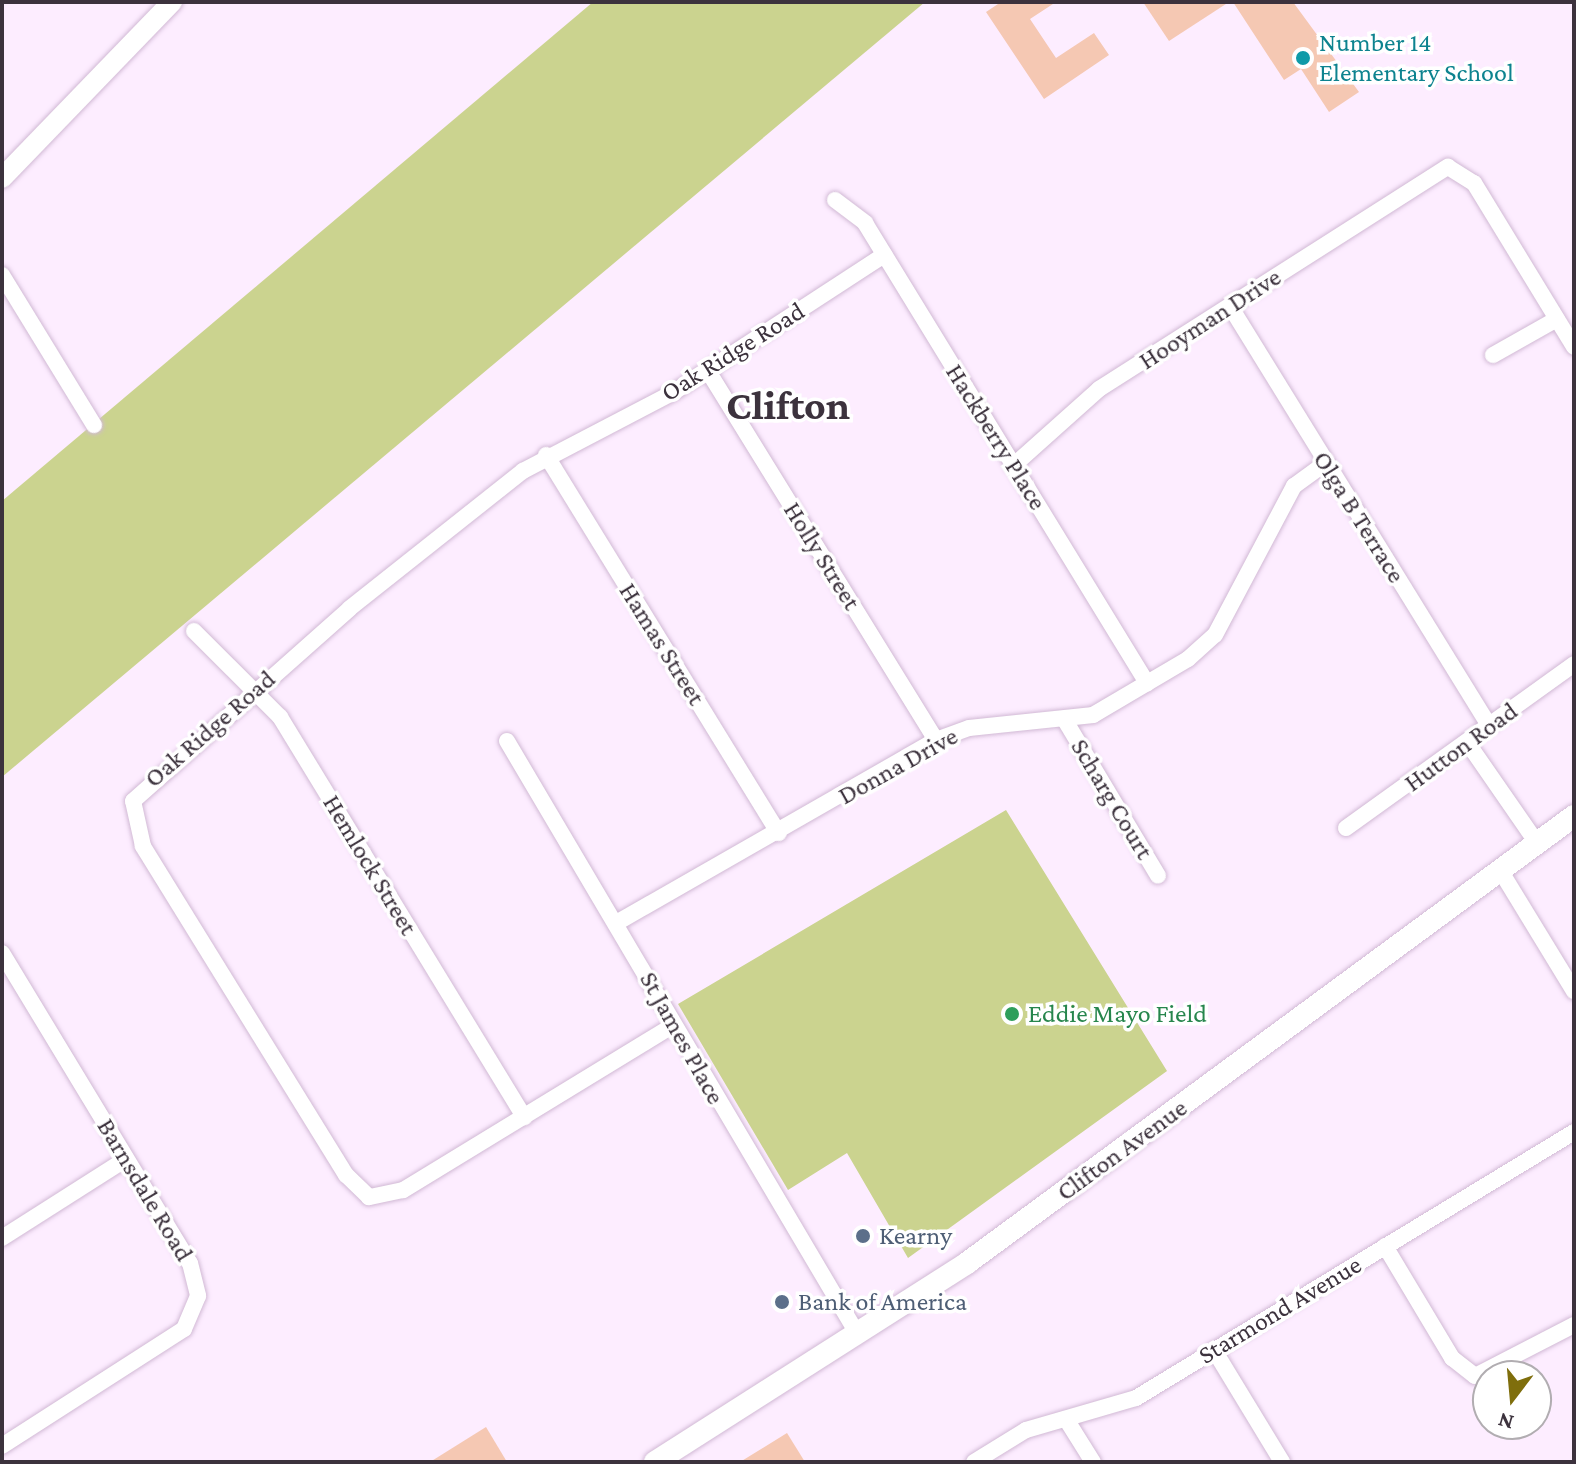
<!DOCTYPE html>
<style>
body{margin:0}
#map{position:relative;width:1576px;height:1464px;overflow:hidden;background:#fdedff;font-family:"Crimson Pro",serif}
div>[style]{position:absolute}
.green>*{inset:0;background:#cbd38f}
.building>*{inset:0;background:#f5c8b3}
.roads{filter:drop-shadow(0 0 2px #d1b9d5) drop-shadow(0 0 2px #d1b9d5)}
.minor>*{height:16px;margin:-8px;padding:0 8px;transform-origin:8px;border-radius:8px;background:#fff}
.tertiary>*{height:20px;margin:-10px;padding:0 10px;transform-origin:10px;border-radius:10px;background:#fff}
.secondary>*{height:22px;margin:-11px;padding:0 11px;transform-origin:11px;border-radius:11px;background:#fff}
.dots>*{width:22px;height:22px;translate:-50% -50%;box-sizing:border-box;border:4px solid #fff;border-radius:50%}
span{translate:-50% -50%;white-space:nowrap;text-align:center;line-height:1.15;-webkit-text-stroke:7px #fff;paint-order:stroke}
.culture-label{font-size:26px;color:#0d838f}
.left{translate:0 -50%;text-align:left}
.street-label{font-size:26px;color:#3c323d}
.leisure-label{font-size:26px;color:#27864d}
.service-label{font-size:26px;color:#4e5e75}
.town-label{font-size:42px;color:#3c323d;font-weight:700}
.frame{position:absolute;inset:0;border:4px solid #3c323d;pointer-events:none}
.north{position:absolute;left:1472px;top:1360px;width:80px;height:80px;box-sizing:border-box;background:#fff;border:2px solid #b1adb1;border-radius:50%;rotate:196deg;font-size:22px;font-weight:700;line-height:32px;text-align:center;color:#3c323d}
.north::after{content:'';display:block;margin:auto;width:28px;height:36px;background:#7f6e0c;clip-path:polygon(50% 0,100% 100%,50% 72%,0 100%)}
</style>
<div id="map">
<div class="green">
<i style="clip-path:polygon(593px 2px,925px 2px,2px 777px,2px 501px)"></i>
<i style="clip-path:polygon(1006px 810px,1167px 1071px,908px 1258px,847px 1153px,788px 1190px,678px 1004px)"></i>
</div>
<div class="building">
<i style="clip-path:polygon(1001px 2px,1056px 2px,1030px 19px,1056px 58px,1094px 33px,1109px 55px,1044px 99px,986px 12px)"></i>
<i style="clip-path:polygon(1143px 2px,1229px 2px,1169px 41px)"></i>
<i style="clip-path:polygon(1233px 2px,1293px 2px,1359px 92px,1329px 112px,1301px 69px,1284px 80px)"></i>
<i style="clip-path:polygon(486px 1427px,507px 1462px,430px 1462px)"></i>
<i style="clip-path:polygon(787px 1433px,805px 1462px,740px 1462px)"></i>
</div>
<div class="roads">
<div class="minor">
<i style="left:835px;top:200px;width:38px;rotate:37deg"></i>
<i style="left:865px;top:223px;width:540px;rotate:58.49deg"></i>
<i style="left:2px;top:275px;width:176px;rotate:58.5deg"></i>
<i style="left:1230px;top:306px;width:493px;rotate:58.3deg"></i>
<i style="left:1493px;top:355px;width:73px;rotate:-29.4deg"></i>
<i style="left:708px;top:371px;width:434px;rotate:58.3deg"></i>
<i style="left:546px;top:455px;width:444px;rotate:58.4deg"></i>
<i style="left:1013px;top:466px;width:115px;rotate:-41.8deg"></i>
<i style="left:1099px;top:389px;width:414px;rotate:-32.5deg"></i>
<i style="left:1448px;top:167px;width:31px;rotate:32deg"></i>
<i style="left:1474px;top:183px;width:192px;rotate:58.6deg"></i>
<i style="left:194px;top:631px;width:122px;rotate:45deg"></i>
<i style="left:280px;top:717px;width:469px;rotate:58.6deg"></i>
<i style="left:1066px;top:722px;width:179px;rotate:59.1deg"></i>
<i style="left:507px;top:741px;width:690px;rotate:59.42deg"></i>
<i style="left:1467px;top:742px;width:123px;rotate:55.3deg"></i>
<i style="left:1346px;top:828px;width:281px;rotate:-35.7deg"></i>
<i style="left:1500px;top:870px;width:142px;rotate:58.6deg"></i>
<i style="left:618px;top:922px;width:366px;rotate:-29.8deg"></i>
<i style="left:936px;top:740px;width:35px;rotate:-20deg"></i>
<i style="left:969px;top:728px;width:125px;rotate:-6deg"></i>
<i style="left:1093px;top:715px;width:110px;rotate:-30.5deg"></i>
<i style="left:1188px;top:659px;width:36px;rotate:-42deg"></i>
<i style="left:1215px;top:635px;width:169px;rotate:-62.1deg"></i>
<i style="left:1294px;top:486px;width:39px;rotate:-36deg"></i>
<i style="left:2px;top:953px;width:363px;rotate:58.8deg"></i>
<i style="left:190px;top:1263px;width:34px;rotate:76deg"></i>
<i style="left:198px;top:1296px;width:36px;rotate:113deg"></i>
<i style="left:184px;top:1329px;width:216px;rotate:147.3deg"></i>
<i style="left:672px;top:1026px;width:315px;rotate:148.6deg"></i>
<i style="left:403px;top:1190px;width:35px;rotate:168deg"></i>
<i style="left:369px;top:1197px;width:32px;rotate:-136deg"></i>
<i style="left:346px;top:1175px;width:387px;rotate:-121.7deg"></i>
<i style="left:143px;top:846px;width:46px;rotate:-102.5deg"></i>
<i style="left:133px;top:801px;width:290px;rotate:-41.6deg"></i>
<i style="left:350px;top:608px;width:221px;rotate:-38.4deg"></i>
<i style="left:523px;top:471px;width:170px;rotate:-27.6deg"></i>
<i style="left:674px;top:392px;width:251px;rotate:-33.1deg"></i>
<i style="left:2px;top:1238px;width:147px;rotate:-32.5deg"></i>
<i style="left:1385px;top:1246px;width:131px;rotate:59.1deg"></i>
<i style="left:1452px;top:1358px;width:29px;rotate:38deg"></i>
<i style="left:1475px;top:1376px;width:111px;rotate:-27.3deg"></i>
<i style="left:1214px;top:1350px;width:131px;rotate:58.7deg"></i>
<i style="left:1066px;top:1419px;width:51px;rotate:57.9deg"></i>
<i style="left:974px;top:1462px;width:61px;rotate:-31.6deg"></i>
<i style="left:1026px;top:1430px;width:115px;rotate:-16.2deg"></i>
<i style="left:1136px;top:1398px;width:512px;rotate:-31.27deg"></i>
</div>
<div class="tertiary">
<i style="left:2px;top:178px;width:245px;rotate:-46deg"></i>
</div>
<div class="secondary">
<i style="left:655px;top:1462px;width:370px;rotate:-32.5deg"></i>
<i style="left:967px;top:1263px;width:754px;rotate:-36.37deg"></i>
</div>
</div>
<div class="dots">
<i style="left:1303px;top:58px;background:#0f9aa8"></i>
<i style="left:1012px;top:1014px;background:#2e9e5b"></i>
<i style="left:863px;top:1236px;background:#5c6f8a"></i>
<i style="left:782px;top:1302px;background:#5c6f8a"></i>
</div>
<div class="culture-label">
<span class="left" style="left:1319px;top:58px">Number 14<br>Elementary School</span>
</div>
<div class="street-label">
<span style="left:1210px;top:319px;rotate:-33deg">Hooyman Drive</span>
<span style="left:733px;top:352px;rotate:-32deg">Oak Ridge Road</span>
<span style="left:996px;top:437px;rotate:58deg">Hackberry Place</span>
<span style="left:1359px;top:517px;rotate:58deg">Olga B Terrace</span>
<span style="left:822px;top:556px;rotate:58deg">Holly Street</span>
<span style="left:662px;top:644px;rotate:58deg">Hamas Street</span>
<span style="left:210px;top:729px;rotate:-41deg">Oak Ridge Road</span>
<span style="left:1461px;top:747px;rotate:-36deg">Hutton Road</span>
<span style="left:898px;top:766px;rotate:-29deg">Donna Drive</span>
<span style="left:1112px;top:799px;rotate:59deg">Scharg Court</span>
<span style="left:370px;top:865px;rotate:59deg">Hemlock Street</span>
<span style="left:682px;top:1038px;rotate:61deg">St James Place</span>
<span style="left:1122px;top:1150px;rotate:-36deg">Clifton Avenue</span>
<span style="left:145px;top:1190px;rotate:59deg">Barnsdale Road</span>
<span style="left:1280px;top:1310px;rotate:-31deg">Starmond Avenue</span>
</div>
<div class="leisure-label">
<span class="left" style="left:1028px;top:1014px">Eddie Mayo Field</span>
</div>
<div class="service-label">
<span class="left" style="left:879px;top:1236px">Kearny</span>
<span class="left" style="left:798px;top:1302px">Bank of America</span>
</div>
<div class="town-label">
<span style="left:788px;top:405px">Clifton</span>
</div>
<div class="frame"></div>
<div class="north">N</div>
</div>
